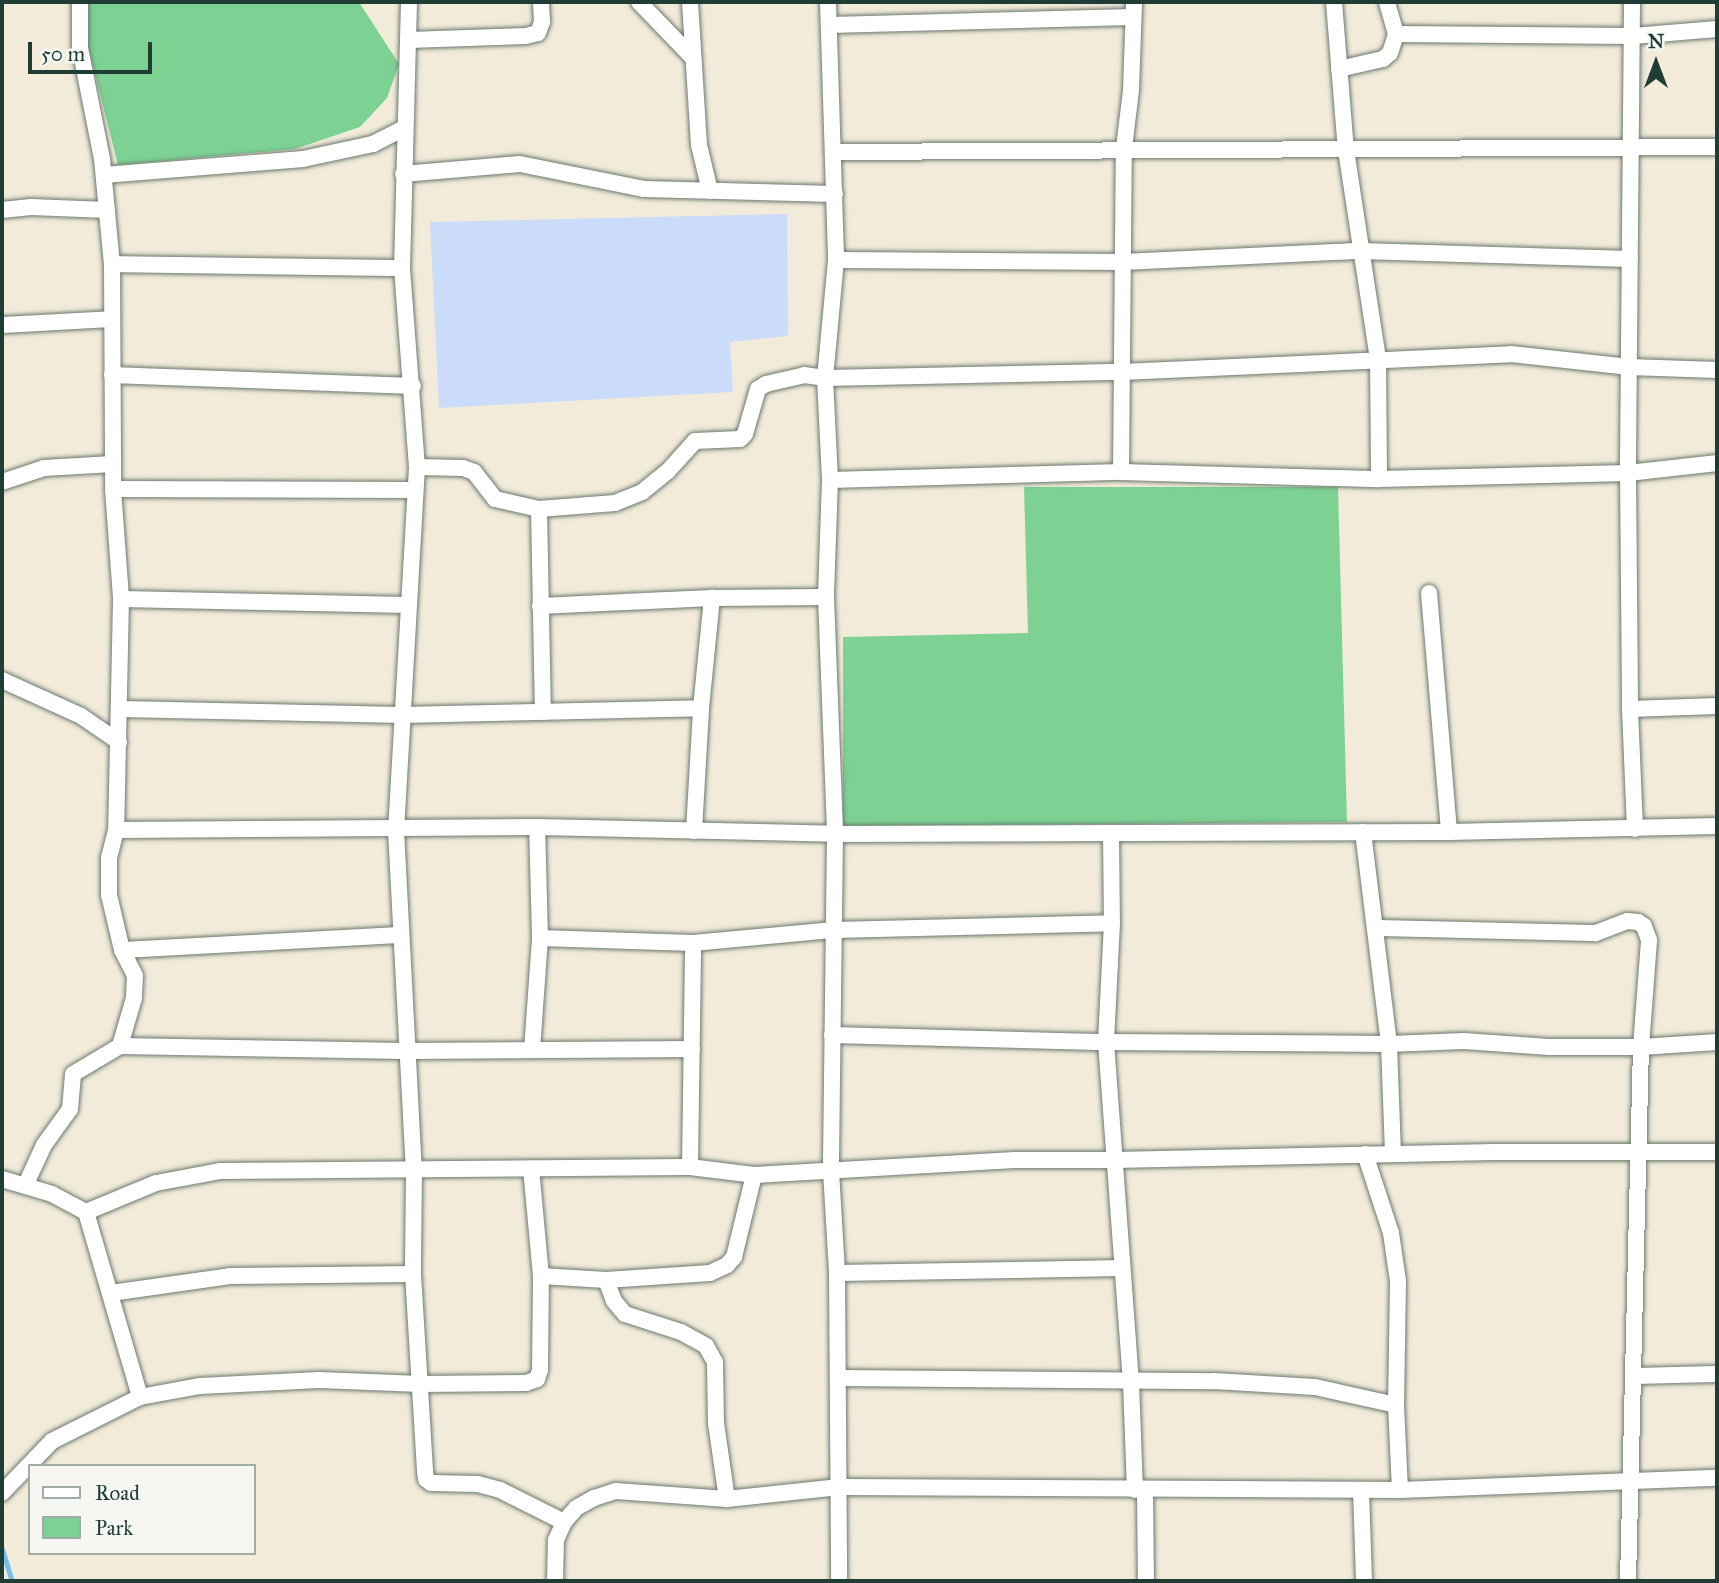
<!DOCTYPE html>
<style>
body{margin:0}
#map{position:relative;width:1719px;height:1583px;overflow:hidden;background:#f2ebda;font-family:"IM FELL Great Primer",serif}
div>[style]{position:absolute}
.built>*{inset:0;background:#cadcf9}
.green>*{inset:0;background:#7dd193}
.stream>*{height:5px;margin:-2.5px;padding:0 2.5px;transform-origin:2.5px;border-radius:2.5px;background:#76bdee}
.roads{filter:drop-shadow(0 0 2px #697a6e) drop-shadow(0 0 2px #697a6e)}
.minor>*{height:16px;margin:-8px;padding:0 8px;transform-origin:8px;border-radius:8px;background:#fff}
span{translate:-50% -50%;white-space:nowrap;text-align:center;line-height:1.15;-webkit-text-stroke:5px #f6f6f2;paint-order:stroke}
.frame{position:absolute;inset:0;border:4px solid #1f3d34;pointer-events:none}
.legend{position:absolute;left:28px;top:1464px;width:228px;height:91px;box-sizing:border-box;background:#f6f6f2;border:2px solid #a0aca6;margin:0;padding:9px 12px;list-style:none;font-size:21px;color:#1f3d34}
.legend li{display:flex;align-items:center;gap:14px;height:35px}
.legend b{width:35px;border:2px solid #a0aca6}
.north{position:absolute;left:1621px;top:28px;width:70px;height:70px;-webkit-text-stroke:5px #f6f6f2;paint-order:stroke;rotate:0deg;font-size:19px;font-weight:700;line-height:28px;text-align:center;color:#1f3d34}
.north::after{content:'';display:block;margin:auto;width:24px;height:32px;background:#1f3d34;clip-path:polygon(50% 0,100% 100%,50% 72%,0 100%)}
.scale{position:absolute;left:28px;top:42px;width:124px;height:32px;box-sizing:border-box;border:4px solid #1f3d34;border-top:0;padding-left:9px;font-size:21px;line-height:24px;white-space:nowrap;color:#1f3d34;-webkit-text-stroke:5px #f6f6f2;paint-order:stroke}
</style>
<div id="map">
<div class="built">
<i style="clip-path:polygon(787px 214px,788px 336px,730px 342px,733px 392px,439px 408px,430px 222px)"></i>
</div>
<div class="green">
<i style="clip-path:polygon(87px 2px,359px 2px,399px 64px,387px 98px,360px 127px,295px 149px,118px 165px,87px 42px)"></i>
<i style="clip-path:polygon(1024px 487px,1338px 487px,1347px 822px,843px 826px,843px 637px,1028px 633px)"></i>
</div>
<div class="stream">
<i style="left:2px;top:1549px;width:34px;rotate:73deg"></i>
</div>
<div class="roads">
<div class="minor">
<i style="left:80px;top:2px;width:46px;rotate:90deg"></i>
<i style="left:80px;top:48px;width:113px;rotate:78.8deg"></i>
<i style="left:102px;top:159px;width:105px;rotate:84.6deg"></i>
<i style="left:112px;top:264px;width:225px;rotate:89.7deg"></i>
<i style="left:113px;top:489px;width:110px;rotate:85.8deg"></i>
<i style="left:121px;top:599px;width:231px;rotate:91.2deg"></i>
<i style="left:116px;top:830px;width:29px;rotate:104deg"></i>
<i style="left:109px;top:858px;width:37px;rotate:90deg"></i>
<i style="left:109px;top:895px;width:57px;rotate:76.7deg"></i>
<i style="left:122px;top:950px;width:29px;rotate:63deg"></i>
<i style="left:135px;top:976px;width:22px;rotate:93deg"></i>
<i style="left:134px;top:998px;width:50px;rotate:106.3deg"></i>
<i style="left:409px;top:2px;width:266px;rotate:91.5deg"></i>
<i style="left:402px;top:268px;width:200px;rotate:85.7deg"></i>
<i style="left:417px;top:467px;width:364px;rotate:93.3deg"></i>
<i style="left:396px;top:830px;width:340px;rotate:87deg"></i>
<i style="left:414px;top:1170px;width:104px;rotate:90.6deg"></i>
<i style="left:413px;top:1274px;width:197px;rotate:86.5deg"></i>
<i style="left:425px;top:1471px;width:8px;rotate:83deg"></i>
<i style="left:426px;top:1479px;width:6px;rotate:39deg"></i>
<i style="left:431px;top:1483px;width:47px;rotate:1.2deg"></i>
<i style="left:478px;top:1484px;width:23px;rotate:15deg"></i>
<i style="left:500px;top:1490px;width:72px;rotate:26.6deg"></i>
<i style="left:639px;top:2px;width:78px;rotate:46deg"></i>
<i style="left:690px;top:2px;width:143px;rotate:86.4deg"></i>
<i style="left:699px;top:145px;width:47px;rotate:76.6deg"></i>
<i style="left:828px;top:2px;width:258px;rotate:88.2deg"></i>
<i style="left:836px;top:260px;width:119px;rotate:95.3deg"></i>
<i style="left:825px;top:378px;width:102px;rotate:87.2deg"></i>
<i style="left:830px;top:480px;width:117px;rotate:92deg"></i>
<i style="left:826px;top:597px;width:237px;rotate:87.8deg"></i>
<i style="left:835px;top:834px;width:337px;rotate:90.7deg"></i>
<i style="left:831px;top:1171px;width:102px;rotate:86.6deg"></i>
<i style="left:837px;top:1273px;width:308px;rotate:89.6deg"></i>
<i style="left:1334px;top:2px;width:148px;rotate:85.4deg"></i>
<i style="left:1346px;top:150px;width:210px;rotate:81.3deg"></i>
<i style="left:1378px;top:358px;width:121px;rotate:89.5deg"></i>
<i style="left:1632px;top:2px;width:471px;rotate:90.5deg"></i>
<i style="left:1628px;top:473px;width:236px;rotate:89.5deg"></i>
<i style="left:1630px;top:709px;width:120px;rotate:87.6deg"></i>
<i style="left:829px;top:25px;width:304px;rotate:-1.5deg"></i>
<i style="left:1396px;top:34px;width:237px;rotate:0.5deg"></i>
<i style="left:1633px;top:36px;width:84px;rotate:-4.8deg"></i>
<i style="left:409px;top:40px;width:117px;rotate:-2deg"></i>
<i style="left:526px;top:36px;width:12px;rotate:-14deg"></i>
<i style="left:538px;top:33px;width:12px;rotate:-70deg"></i>
<i style="left:542px;top:22px;width:20px;rotate:-93deg"></i>
<i style="left:1339px;top:69px;width:45px;rotate:-12.8deg"></i>
<i style="left:1383px;top:59px;width:9px;rotate:-41deg"></i>
<i style="left:1390px;top:53px;width:20px;rotate:-72deg"></i>
<i style="left:1396px;top:34px;width:33px;rotate:-106deg"></i>
<i style="left:835px;top:152px;width:882px;rotate:-0.32deg"></i>
<i style="left:403px;top:174px;width:117px;rotate:-4.9deg"></i>
<i style="left:520px;top:164px;width:126px;rotate:11.4deg"></i>
<i style="left:644px;top:189px;width:191px;rotate:1.5deg"></i>
<i style="left:104px;top:175px;width:200px;rotate:-4.6deg"></i>
<i style="left:303px;top:159px;width:72px;rotate:-12.1deg"></i>
<i style="left:373px;top:144px;width:36px;rotate:-27deg"></i>
<i style="left:2px;top:210px;width:29px;rotate:-6deg"></i>
<i style="left:31px;top:207px;width:76px;rotate:2.3deg"></i>
<i style="left:836px;top:260px;width:287px;rotate:0.4deg"></i>
<i style="left:1123px;top:262px;width:237px;rotate:-2.7deg"></i>
<i style="left:1360px;top:251px;width:270px;rotate:1.7deg"></i>
<i style="left:112px;top:264px;width:290px;rotate:0.8deg"></i>
<i style="left:2px;top:325px;width:110px;rotate:-3.1deg"></i>
<i style="left:112px;top:375px;width:301px;rotate:2.1deg"></i>
<i style="left:417px;top:467px;width:46px;rotate:1.2deg"></i>
<i style="left:463px;top:468px;width:12px;rotate:20deg"></i>
<i style="left:474px;top:472px;width:34px;rotate:52deg"></i>
<i style="left:495px;top:499px;width:45px;rotate:12.8deg"></i>
<i style="left:539px;top:509px;width:76px;rotate:-4.5deg"></i>
<i style="left:615px;top:503px;width:29px;rotate:-22deg"></i>
<i style="left:642px;top:492px;width:33px;rotate:-39deg"></i>
<i style="left:668px;top:471px;width:40px;rotate:-48deg"></i>
<i style="left:695px;top:441px;width:45px;rotate:-2.5deg"></i>
<i style="left:740px;top:439px;width:7px;rotate:-45deg"></i>
<i style="left:745px;top:434px;width:47px;rotate:-73.9deg"></i>
<i style="left:758px;top:389px;width:9px;rotate:-32deg"></i>
<i style="left:766px;top:384px;width:39px;rotate:-13deg"></i>
<i style="left:804px;top:375px;width:21px;rotate:8deg"></i>
<i style="left:825px;top:378px;width:297px;rotate:-1.2deg"></i>
<i style="left:1122px;top:372px;width:389px;rotate:-2.6deg"></i>
<i style="left:1511px;top:354px;width:119px;rotate:6.3deg"></i>
<i style="left:1629px;top:367px;width:88px;rotate:2deg"></i>
<i style="left:1121px;top:472px;width:324px;rotate:-89.5deg"></i>
<i style="left:1124px;top:148px;width:58px;rotate:-83.1deg"></i>
<i style="left:1131px;top:90px;width:88px;rotate:-88deg"></i>
<i style="left:830px;top:480px;width:291px;rotate:-1.6deg"></i>
<i style="left:1121px;top:472px;width:258px;rotate:1.6deg"></i>
<i style="left:1379px;top:479px;width:249px;rotate:-1.4deg"></i>
<i style="left:1628px;top:473px;width:90px;rotate:-6.4deg"></i>
<i style="left:2px;top:482px;width:44px;rotate:-18.4deg"></i>
<i style="left:44px;top:468px;width:69px;rotate:-3.3deg"></i>
<i style="left:113px;top:489px;width:302px;rotate:0.2deg"></i>
<i style="left:539px;top:509px;width:203px;rotate:88.9deg"></i>
<i style="left:1429px;top:593px;width:240px;rotate:85.2deg"></i>
<i style="left:121px;top:599px;width:287px;rotate:1.2deg"></i>
<i style="left:540px;top:606px;width:172px;rotate:-2.7deg"></i>
<i style="left:712px;top:598px;width:114px;rotate:-0.5deg"></i>
<i style="left:2px;top:680px;width:87px;rotate:24.5deg"></i>
<i style="left:81px;top:716px;width:46px;rotate:34.4deg"></i>
<i style="left:121px;top:709px;width:281px;rotate:1.2deg"></i>
<i style="left:402px;top:715px;width:299px;rotate:-1.3deg"></i>
<i style="left:1630px;top:709px;width:87px;rotate:-2deg"></i>
<i style="left:116px;top:830px;width:421px;rotate:-0.4deg"></i>
<i style="left:537px;top:827px;width:298px;rotate:1.3deg"></i>
<i style="left:835px;top:834px;width:614px;rotate:-0.19deg"></i>
<i style="left:1449px;top:832px;width:268px;rotate:-1.3deg"></i>
<i style="left:694px;top:831px;width:123px;rotate:-86.7deg"></i>
<i style="left:701px;top:708px;width:111px;rotate:-84.3deg"></i>
<i style="left:1363px;top:832px;width:214px;rotate:83deg"></i>
<i style="left:1389px;top:1044px;width:109px;rotate:87.9deg"></i>
<i style="left:1111px;top:833px;width:90px;rotate:89.4deg"></i>
<i style="left:1112px;top:923px;width:119px;rotate:92.9deg"></i>
<i style="left:1106px;top:1042px;width:341px;rotate:85.8deg"></i>
<i style="left:1131px;top:1382px;width:108px;rotate:87.9deg"></i>
<i style="left:540px;top:938px;width:153px;rotate:1.9deg"></i>
<i style="left:693px;top:943px;width:142px;rotate:-5.3deg"></i>
<i style="left:834px;top:930px;width:278px;rotate:-1.4deg"></i>
<i style="left:122px;top:950px;width:278px;rotate:-3.1deg"></i>
<i style="left:832px;top:1035px;width:274px;rotate:1.5deg"></i>
<i style="left:1106px;top:1042px;width:283px;rotate:0.4deg"></i>
<i style="left:1389px;top:1044px;width:75px;rotate:-2.3deg"></i>
<i style="left:1464px;top:1041px;width:85px;rotate:4deg"></i>
<i style="left:1549px;top:1047px;width:92px"></i>
<i style="left:1641px;top:1047px;width:107px;rotate:-85.7deg"></i>
<i style="left:1649px;top:940px;width:15px;rotate:-110deg"></i>
<i style="left:1644px;top:926px;width:7px;rotate:-146deg"></i>
<i style="left:1638px;top:922px;width:11px;rotate:-175deg"></i>
<i style="left:1627px;top:921px;width:34px;rotate:159deg"></i>
<i style="left:1595px;top:933px;width:218px;rotate:-178.7deg"></i>
<i style="left:532px;top:1050px;width:112px;rotate:-85.9deg"></i>
<i style="left:540px;top:938px;width:111px;rotate:-91.5deg"></i>
<i style="left:1365px;top:1154px;width:83px;rotate:71.8deg"></i>
<i style="left:1391px;top:1233px;width:49px;rotate:81.7deg"></i>
<i style="left:1398px;top:1281px;width:124px;rotate:90.9deg"></i>
<i style="left:1396px;top:1405px;width:85px;rotate:87.3deg"></i>
<i style="left:690px;top:1167px;width:224px;rotate:-89.2deg"></i>
<i style="left:2px;top:1179px;width:52px;rotate:16.7deg"></i>
<i style="left:52px;top:1194px;width:38px;rotate:28deg"></i>
<i style="left:86px;top:1212px;width:193px;rotate:73.7deg"></i>
<i style="left:26px;top:1184px;width:43px;rotate:-65.2deg"></i>
<i style="left:44px;top:1145px;width:44px;rotate:-54.2deg"></i>
<i style="left:70px;top:1109px;width:35px;rotate:-85deg"></i>
<i style="left:73px;top:1074px;width:55px;rotate:-30.8deg"></i>
<i style="left:120px;top:1046px;width:285px;rotate:1deg"></i>
<i style="left:405px;top:1051px;width:287px;rotate:-0.4deg"></i>
<i style="left:86px;top:1212px;width:76px;rotate:-22.5deg"></i>
<i style="left:156px;top:1183px;width:66px;rotate:-10.5deg"></i>
<i style="left:221px;top:1171px;width:469px;rotate:-0.5deg"></i>
<i style="left:690px;top:1167px;width:64px;rotate:7.1deg"></i>
<i style="left:754px;top:1175px;width:261px;rotate:-3.3deg"></i>
<i style="left:1015px;top:1160px;width:99px"></i>
<i style="left:1114px;top:1160px;width:379px;rotate:-1.2deg"></i>
<i style="left:1493px;top:1152px;width:224px"></i>
<i style="left:837px;top:1273px;width:285px;rotate:-1deg"></i>
<i style="left:541px;top:1276px;width:65px;rotate:3.5deg"></i>
<i style="left:606px;top:1280px;width:104px;rotate:-3.9deg"></i>
<i style="left:710px;top:1273px;width:19px;rotate:-25deg"></i>
<i style="left:727px;top:1265px;width:11px;rotate:-49deg"></i>
<i style="left:734px;top:1257px;width:84px;rotate:-76.3deg"></i>
<i style="left:606px;top:1280px;width:22px;rotate:69deg"></i>
<i style="left:614px;top:1301px;width:17px;rotate:50deg"></i>
<i style="left:625px;top:1314px;width:59px;rotate:17.8deg"></i>
<i style="left:681px;top:1332px;width:29px;rotate:29deg"></i>
<i style="left:706px;top:1346px;width:18px;rotate:61deg"></i>
<i style="left:715px;top:1362px;width:61px;rotate:89.1deg"></i>
<i style="left:716px;top:1423px;width:77px;rotate:81.8deg"></i>
<i style="left:111px;top:1293px;width:120px;rotate:-8.1deg"></i>
<i style="left:230px;top:1276px;width:183px;rotate:-0.6deg"></i>
<i style="left:1633px;top:1376px;width:84px;rotate:-1.4deg"></i>
<i style="left:838px;top:1378px;width:376px;rotate:0.5deg"></i>
<i style="left:1214px;top:1381px;width:101px;rotate:3.4deg"></i>
<i style="left:1315px;top:1387px;width:83px;rotate:12.5deg"></i>
<i style="left:1145px;top:1490px;width:91px;rotate:89.4deg"></i>
<i style="left:1361px;top:1490px;width:91px;rotate:88.1deg"></i>
<i style="left:2px;top:1493px;width:72px;rotate:-46.1deg"></i>
<i style="left:52px;top:1441px;width:98px;rotate:-26.6deg"></i>
<i style="left:140px;top:1397px;width:61px;rotate:-10.4deg"></i>
<i style="left:200px;top:1386px;width:119px;rotate:-2.9deg"></i>
<i style="left:319px;top:1380px;width:102px;rotate:2.2deg"></i>
<i style="left:421px;top:1384px;width:105px;rotate:-0.5deg"></i>
<i style="left:526px;top:1383px;width:12px;rotate:-20deg"></i>
<i style="left:537px;top:1379px;width:9px;rotate:-72deg"></i>
<i style="left:540px;top:1370px;width:94px;rotate:-89.4deg"></i>
<i style="left:541px;top:1276px;width:108px;rotate:-95.3deg"></i>
<i style="left:555px;top:1581px;width:41px;rotate:-88.6deg"></i>
<i style="left:556px;top:1540px;width:20px;rotate:-66deg"></i>
<i style="left:564px;top:1522px;width:18px;rotate:-49deg"></i>
<i style="left:576px;top:1508px;width:21px;rotate:-29deg"></i>
<i style="left:594px;top:1498px;width:23px;rotate:-18deg"></i>
<i style="left:616px;top:1491px;width:111px;rotate:4.1deg"></i>
<i style="left:727px;top:1499px;width:113px;rotate:-6.1deg"></i>
<i style="left:839px;top:1487px;width:561px;rotate:0.31deg"></i>
<i style="left:1400px;top:1490px;width:317px;rotate:-2.2deg"></i>
<i style="left:1628px;top:1581px;width:534px;rotate:-88.61deg"></i>
<i style="left:1641px;top:1047px;width:76px;rotate:-3.8deg"></i>
</div>
</div>
<div class="frame"></div>
<ul class="legend">
<li><b style="height:9px;background:#fff"></b>Road</li>
<li><b style="height:19px;background:#7dd193"></b>Park</li>
</ul>
<div class="north">N</div>
<div class="scale">50 m</div>
</div>
